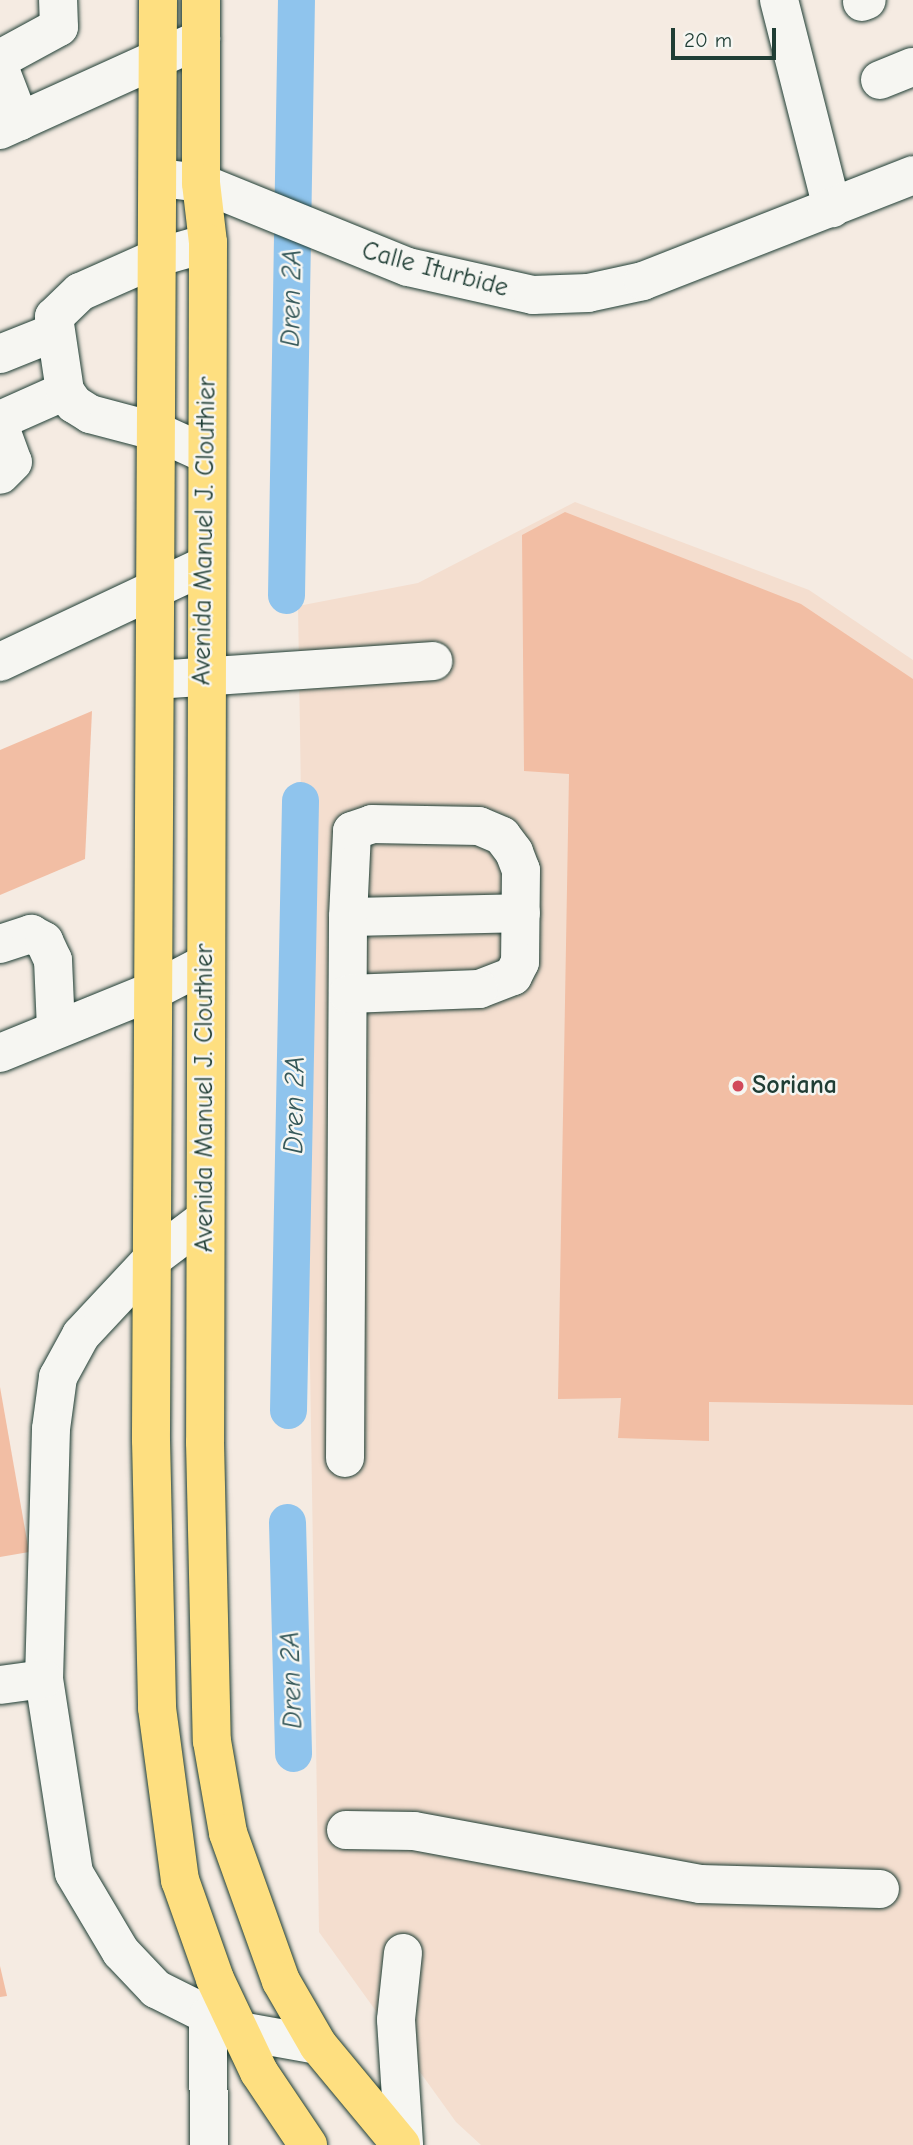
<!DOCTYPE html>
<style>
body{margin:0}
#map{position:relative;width:913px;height:2145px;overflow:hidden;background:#f5ebe2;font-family:"Comic Neue",sans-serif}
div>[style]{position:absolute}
.built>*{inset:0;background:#f4decf}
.canal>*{height:37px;margin:-18.5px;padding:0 18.5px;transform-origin:18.5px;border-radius:18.5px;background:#8fc4ed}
.building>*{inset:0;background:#f2bea4}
.roads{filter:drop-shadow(0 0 2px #1f3d34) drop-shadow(0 0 2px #1f3d34)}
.minor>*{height:38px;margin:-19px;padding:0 19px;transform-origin:19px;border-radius:19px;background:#f6f6f2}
.major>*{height:38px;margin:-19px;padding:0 19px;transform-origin:19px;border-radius:19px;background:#fedf80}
.dots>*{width:19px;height:19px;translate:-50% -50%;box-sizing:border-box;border:4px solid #f6f6f2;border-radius:50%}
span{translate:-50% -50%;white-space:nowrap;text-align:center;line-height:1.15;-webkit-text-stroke:5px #f6f6f2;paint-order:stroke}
.street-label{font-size:26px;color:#1f3d34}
.poi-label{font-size:26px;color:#1f3d34;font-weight:700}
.left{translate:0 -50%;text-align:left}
.water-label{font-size:28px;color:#355859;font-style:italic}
.scale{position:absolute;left:671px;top:28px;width:105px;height:32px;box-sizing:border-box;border:4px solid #1f3d34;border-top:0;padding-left:9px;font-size:21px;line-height:24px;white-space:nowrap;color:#1f3d34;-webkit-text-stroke:5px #f6f6f2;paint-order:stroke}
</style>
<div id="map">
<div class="built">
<i style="clip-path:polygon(575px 502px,809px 590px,913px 660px,913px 2145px,481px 2145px,456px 2122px,319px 1932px,298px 606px,418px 583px)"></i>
</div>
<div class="canal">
<i style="left:286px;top:595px;width:595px;rotate:-89.04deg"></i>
<i style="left:288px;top:1410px;width:610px;rotate:-88.87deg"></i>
<i style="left:287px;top:1522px;width:231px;rotate:88.5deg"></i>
</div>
<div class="building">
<i style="clip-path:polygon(565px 512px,801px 604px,913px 679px,913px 1405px,709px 1402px,709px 1441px,618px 1438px,621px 1398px,558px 1399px,569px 774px,524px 771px,522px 535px)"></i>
<i style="clip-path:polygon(92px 711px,85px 859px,0 895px,0 750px)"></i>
<i style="clip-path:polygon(0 1387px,29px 1552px,0 1557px)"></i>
<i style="clip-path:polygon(0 1966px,7px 1996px,0 1997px)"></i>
</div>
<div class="roads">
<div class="minor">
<i style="left:779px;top:0;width:215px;rotate:75.7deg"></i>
<i style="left:862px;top:2px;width:5px;rotate:-22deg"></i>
<i style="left:0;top:59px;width:67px;rotate:-28.5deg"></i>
<i style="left:59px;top:27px;width:27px;rotate:-92deg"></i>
<i style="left:0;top:69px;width:56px;rotate:69deg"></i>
<i style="left:880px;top:80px;width:35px;rotate:-22deg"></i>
<i style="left:0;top:130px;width:221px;rotate:-24.4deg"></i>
<i style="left:160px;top:178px;width:41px;rotate:7deg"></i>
<i style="left:201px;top:183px;width:223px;rotate:22.1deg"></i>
<i style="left:408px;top:267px;width:128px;rotate:12.6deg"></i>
<i style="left:533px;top:295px;width:55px;rotate:-2.1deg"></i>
<i style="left:588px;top:293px;width:56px;rotate:-12.3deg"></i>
<i style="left:643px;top:281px;width:290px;rotate:-21.4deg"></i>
<i style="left:0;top:354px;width:59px;rotate:-21.8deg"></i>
<i style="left:0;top:420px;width:71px;rotate:-24deg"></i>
<i style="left:0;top:427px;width:37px;rotate:70deg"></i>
<i style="left:13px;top:462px;width:18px;rotate:135deg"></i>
<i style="left:206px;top:454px;width:53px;rotate:-155.4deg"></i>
<i style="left:158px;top:432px;width:70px;rotate:-165.2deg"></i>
<i style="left:90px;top:414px;width:19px;rotate:-148deg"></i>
<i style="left:74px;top:404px;width:16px;rotate:-125deg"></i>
<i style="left:65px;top:391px;width:75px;rotate:-98.5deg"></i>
<i style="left:54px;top:317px;width:36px;rotate:-44deg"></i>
<i style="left:80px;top:292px;width:86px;rotate:-23.9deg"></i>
<i style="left:159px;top:257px;width:51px;rotate:-15.9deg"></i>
<i style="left:0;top:662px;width:225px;rotate:-25.2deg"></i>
<i style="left:156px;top:680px;width:278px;rotate:-3.9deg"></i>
<i style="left:348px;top:917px;width:173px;rotate:-1.3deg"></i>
<i style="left:0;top:944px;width:33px;rotate:-18deg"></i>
<i style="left:31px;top:934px;width:15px;rotate:28deg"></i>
<i style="left:44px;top:941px;width:21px;rotate:65deg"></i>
<i style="left:53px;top:960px;width:69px;rotate:87.5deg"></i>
<i style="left:0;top:1053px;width:167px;rotate:-22.1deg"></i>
<i style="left:155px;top:990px;width:56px;rotate:-27.5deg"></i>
<i style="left:205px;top:1219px;width:66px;rotate:143deg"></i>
<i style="left:152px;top:1259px;width:104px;rotate:133.1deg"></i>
<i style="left:81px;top:1335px;width:48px;rotate:118.7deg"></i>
<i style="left:58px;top:1377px;width:52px;rotate:97.7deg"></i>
<i style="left:51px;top:1429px;width:250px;rotate:91.6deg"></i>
<i style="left:44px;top:1679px;width:196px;rotate:81.2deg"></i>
<i style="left:74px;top:1873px;width:92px;rotate:59.3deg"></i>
<i style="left:121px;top:1952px;width:51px;rotate:46.6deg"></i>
<i style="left:156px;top:1989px;width:94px;rotate:26.6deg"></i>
<i style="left:240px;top:2031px;width:79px;rotate:10.2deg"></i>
<i style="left:345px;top:1458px;width:541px;rotate:-89.68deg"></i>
<i style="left:348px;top:917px;width:86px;rotate:-87.3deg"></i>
<i style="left:352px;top:831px;width:21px;rotate:-19deg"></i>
<i style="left:372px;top:824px;width:107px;rotate:1.1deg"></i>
<i style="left:479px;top:826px;width:25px;rotate:23deg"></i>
<i style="left:502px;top:836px;width:20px;rotate:53deg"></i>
<i style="left:514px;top:852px;width:19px;rotate:69deg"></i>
<i style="left:521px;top:870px;width:92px;rotate:90.6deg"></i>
<i style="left:520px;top:962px;width:16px;rotate:117deg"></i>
<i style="left:513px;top:976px;width:36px;rotate:159deg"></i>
<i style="left:479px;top:989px;width:131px;rotate:177.8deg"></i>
<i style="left:0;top:1685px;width:44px;rotate:-7.8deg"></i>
<i style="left:346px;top:1830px;width:68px;rotate:0.8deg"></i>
<i style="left:414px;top:1831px;width:291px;rotate:10.5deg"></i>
<i style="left:700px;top:1884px;width:180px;rotate:1.6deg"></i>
<i style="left:403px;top:1953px;width:67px;rotate:96deg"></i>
<i style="left:396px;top:2020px;width:125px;rotate:86.3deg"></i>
<i style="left:208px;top:2016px;width:129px;rotate:89.6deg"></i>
</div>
<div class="major">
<i style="left:158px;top:0;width:1440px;rotate:90.28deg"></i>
<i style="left:151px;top:1440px;width:268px;rotate:88.7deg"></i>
<i style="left:157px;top:1708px;width:174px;rotate:82.4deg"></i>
<i style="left:180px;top:1880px;width:105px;rotate:70.5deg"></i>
<i style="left:215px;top:1979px;width:103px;rotate:64.7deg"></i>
<i style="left:259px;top:2072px;width:88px;rotate:56.1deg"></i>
<i style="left:201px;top:0;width:183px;rotate:90deg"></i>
<i style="left:201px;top:183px;width:60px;rotate:83.3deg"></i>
<i style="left:208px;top:243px;width:1199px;rotate:90.14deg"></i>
<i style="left:205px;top:1442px;width:299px;rotate:88.7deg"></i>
<i style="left:212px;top:1741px;width:93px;rotate:80.1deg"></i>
<i style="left:228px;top:1833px;width:157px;rotate:70.3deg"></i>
<i style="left:281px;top:1981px;width:74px;rotate:60deg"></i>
<i style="left:318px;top:2045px;width:130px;rotate:50.3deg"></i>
</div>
</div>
<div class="dots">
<i style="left:738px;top:1086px;background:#d1495b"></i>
</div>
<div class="street-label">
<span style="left:435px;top:270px;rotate:15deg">Calle Iturbide</span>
<span style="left:205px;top:531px;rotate:-89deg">Avenida Manuel J. Clouthier</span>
<span style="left:205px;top:1098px;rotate:-90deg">Avenida Manuel J. Clouthier</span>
</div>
<div class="poi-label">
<span class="left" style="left:752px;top:1086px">Soriana</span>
</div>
<div class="water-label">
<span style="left:291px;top:298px;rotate:-89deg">Dren 2A</span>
<span style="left:294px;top:1105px;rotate:-89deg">Dren 2A</span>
<span style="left:291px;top:1680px;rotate:-92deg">Dren 2A</span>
</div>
<div class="scale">20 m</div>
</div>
